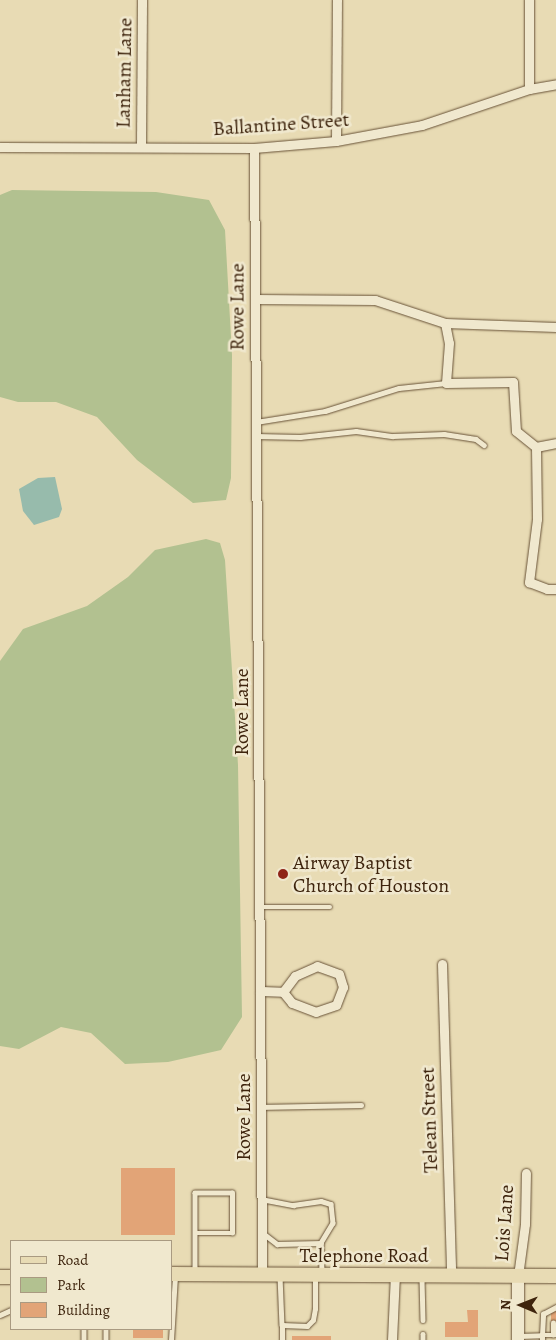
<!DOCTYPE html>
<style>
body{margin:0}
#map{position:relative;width:556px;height:1340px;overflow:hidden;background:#e8dbb4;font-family:Alegreya,serif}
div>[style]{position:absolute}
.green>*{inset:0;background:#b2c190}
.water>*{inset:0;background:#97bbac}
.building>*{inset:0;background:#e2a477;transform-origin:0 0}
.roads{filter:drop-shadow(0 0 1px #685237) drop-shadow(0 0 1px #685237)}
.lane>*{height:4.5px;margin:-2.25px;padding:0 2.25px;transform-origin:2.25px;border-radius:2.25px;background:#f0e8ce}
.street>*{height:9px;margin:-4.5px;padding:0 4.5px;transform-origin:4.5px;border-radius:4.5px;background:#f0e8ce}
.secondary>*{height:12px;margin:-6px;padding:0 6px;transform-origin:6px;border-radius:6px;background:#f0e8ce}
.primary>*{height:14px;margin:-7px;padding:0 7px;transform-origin:7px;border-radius:7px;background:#e8dbb4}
.dots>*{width:14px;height:14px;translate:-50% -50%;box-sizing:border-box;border:2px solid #f0e8ce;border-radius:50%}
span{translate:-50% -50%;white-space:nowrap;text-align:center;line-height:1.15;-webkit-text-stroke:5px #f0e8ce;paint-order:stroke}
.street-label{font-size:20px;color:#3e240d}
.poi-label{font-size:20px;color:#3e240d}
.left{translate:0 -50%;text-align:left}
.legend{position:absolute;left:10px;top:1240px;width:162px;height:90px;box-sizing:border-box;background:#f0e8ce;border:1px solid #a99a81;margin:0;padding:6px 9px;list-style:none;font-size:15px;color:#3e240d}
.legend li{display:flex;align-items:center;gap:10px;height:25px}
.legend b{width:25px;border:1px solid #a99a81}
.north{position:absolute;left:496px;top:1280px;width:50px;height:50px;-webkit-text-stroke:4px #f0e8ce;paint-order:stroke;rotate:271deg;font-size:14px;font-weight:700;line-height:20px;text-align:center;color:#3e240d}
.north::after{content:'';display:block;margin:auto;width:18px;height:22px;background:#3e240d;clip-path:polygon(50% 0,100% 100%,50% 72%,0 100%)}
</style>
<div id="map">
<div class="green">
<i style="clip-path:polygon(12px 190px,156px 192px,209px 200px,225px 230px,232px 355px,231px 478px,226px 500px,193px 503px,137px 460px,97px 417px,56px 402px,18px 402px,0 397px,0 195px)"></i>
<i style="clip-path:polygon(206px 539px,220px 543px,225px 560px,238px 765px,242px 1017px,221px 1050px,168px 1062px,125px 1064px,91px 1033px,61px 1027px,19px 1049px,0 1046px,0 661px,23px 629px,87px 606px,128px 577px,155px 550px)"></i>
</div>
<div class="water">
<i style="clip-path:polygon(55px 477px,62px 509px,59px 517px,34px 525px,23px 511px,19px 489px,38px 478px)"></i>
</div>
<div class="building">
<i style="left:121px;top:1168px;width:54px;height:67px"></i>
<i style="clip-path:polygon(467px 1310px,478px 1310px,478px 1337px,445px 1337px,445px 1322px,468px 1322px)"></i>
<i style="left:551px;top:1311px;width:5px;height:12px"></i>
<i style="left:133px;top:1329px;width:30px;height:9px"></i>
<i style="left:292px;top:1336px;width:39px;height:4px"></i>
</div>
<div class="roads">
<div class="lane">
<i style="left:256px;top:422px;width:70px;rotate:-9.1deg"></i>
<i style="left:325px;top:411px;width:77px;rotate:-17.3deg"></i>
<i style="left:399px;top:388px;width:47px;rotate:-6.1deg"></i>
<i style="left:256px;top:436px;width:44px;rotate:1.3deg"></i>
<i style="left:300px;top:437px;width:56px;rotate:-6.1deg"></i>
<i style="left:356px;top:431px;width:37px;rotate:8deg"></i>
<i style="left:393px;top:436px;width:51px;rotate:-2.2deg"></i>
<i style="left:444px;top:434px;width:32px;rotate:9deg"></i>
<i style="left:476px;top:439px;width:10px;rotate:37deg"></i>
<i style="left:259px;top:907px;width:71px"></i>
<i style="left:260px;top:1107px;width:101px;rotate:-1.1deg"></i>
<i style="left:261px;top:1199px;width:33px;rotate:11deg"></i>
<i style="left:293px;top:1205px;width:28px;rotate:-8deg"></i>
<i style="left:321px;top:1201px;width:10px;rotate:17deg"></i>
<i style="left:331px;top:1204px;width:19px;rotate:84deg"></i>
<i style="left:333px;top:1223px;width:23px;rotate:121deg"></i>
<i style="left:195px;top:1233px;width:37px"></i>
<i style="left:232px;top:1233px;width:40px;rotate:-90deg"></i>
<i style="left:232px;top:1193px;width:37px;rotate:180deg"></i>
<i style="left:195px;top:1193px;width:79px;rotate:90deg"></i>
<i style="left:263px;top:1233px;width:18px;rotate:38deg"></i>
<i style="left:277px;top:1244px;width:44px;rotate:-1.3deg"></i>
<i style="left:321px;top:1243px;width:30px;rotate:88deg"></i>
<i style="left:280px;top:1276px;width:49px;rotate:87.7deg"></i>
<i style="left:282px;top:1325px;width:25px;rotate:2deg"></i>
<i style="left:307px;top:1326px;width:8px;rotate:-45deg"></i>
<i style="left:313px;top:1320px;width:11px;rotate:-80deg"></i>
<i style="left:315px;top:1309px;width:33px;rotate:-90deg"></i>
<i style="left:422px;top:1279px;width:41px;rotate:88.6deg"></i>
<i style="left:0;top:1315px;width:12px;rotate:-24deg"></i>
<i style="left:84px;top:1329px;width:11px;rotate:90deg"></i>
<i style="left:106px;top:1329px;width:11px;rotate:90deg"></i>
<i style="left:423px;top:1334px;width:6px;rotate:90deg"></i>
<i style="left:553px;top:1335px;width:12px;rotate:-90deg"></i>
<i style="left:519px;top:1336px;width:23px;rotate:-2deg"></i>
<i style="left:542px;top:1335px;width:21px;rotate:-87deg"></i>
<i style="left:543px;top:1314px;width:15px;rotate:-28deg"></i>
<i style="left:171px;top:1340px;width:64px;rotate:-86.4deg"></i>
<i style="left:282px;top:1340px;width:15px;rotate:-90deg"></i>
<i style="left:542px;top:1340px;width:5px;rotate:-90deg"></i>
<i style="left:542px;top:1335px;width:14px"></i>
</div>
<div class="street">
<i style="left:529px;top:0;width:89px;rotate:90deg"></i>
<i style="left:336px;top:141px;width:141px;rotate:-89.6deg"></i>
<i style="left:141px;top:146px;width:146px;rotate:-89.6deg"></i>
<i style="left:0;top:147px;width:254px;rotate:0.2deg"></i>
<i style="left:254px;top:148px;width:82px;rotate:-4.9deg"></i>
<i style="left:336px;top:141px;width:87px;rotate:-10.5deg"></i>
<i style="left:422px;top:125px;width:113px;rotate:-18.6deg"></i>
<i style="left:529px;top:89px;width:27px;rotate:-10deg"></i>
<i style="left:254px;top:148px;width:1127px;rotate:89.59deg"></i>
<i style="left:255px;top:299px;width:120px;rotate:0.5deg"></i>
<i style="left:375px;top:300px;width:74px;rotate:18.2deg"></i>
<i style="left:445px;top:323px;width:111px;rotate:2.1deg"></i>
<i style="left:445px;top:323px;width:20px;rotate:79deg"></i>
<i style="left:449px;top:343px;width:40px;rotate:94.3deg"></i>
<i style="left:446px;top:383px;width:67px;rotate:-0.9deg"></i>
<i style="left:513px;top:382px;width:49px;rotate:86.5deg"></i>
<i style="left:516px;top:431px;width:26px;rotate:39deg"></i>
<i style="left:536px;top:447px;width:72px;rotate:89.2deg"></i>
<i style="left:537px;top:519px;width:64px;rotate:97.2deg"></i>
<i style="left:529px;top:582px;width:19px;rotate:21deg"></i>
<i style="left:547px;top:589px;width:9px"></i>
<i style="left:536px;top:447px;width:20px;rotate:-11deg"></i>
<i style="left:442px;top:964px;width:311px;rotate:88.3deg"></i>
<i style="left:317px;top:966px;width:23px;rotate:20deg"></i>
<i style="left:339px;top:974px;width:14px;rotate:73deg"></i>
<i style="left:343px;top:987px;width:19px;rotate:111deg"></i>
<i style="left:336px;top:1005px;width:21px;rotate:161deg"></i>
<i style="left:316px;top:1012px;width:26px;rotate:-159deg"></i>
<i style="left:292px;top:1003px;width:14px;rotate:-129deg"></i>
<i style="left:283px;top:992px;width:20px;rotate:-53deg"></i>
<i style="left:295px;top:976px;width:24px;rotate:-24deg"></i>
<i style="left:260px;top:991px;width:23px;rotate:2deg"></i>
<i style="left:518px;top:1276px;width:52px;rotate:-82.3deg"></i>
<i style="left:525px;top:1224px;width:51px;rotate:-88.9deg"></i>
<i style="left:392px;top:1340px;width:67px;rotate:-87.4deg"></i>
</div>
<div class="secondary">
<i style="left:518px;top:1340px;width:64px;rotate:-90deg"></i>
</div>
<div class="primary">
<i style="left:171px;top:1274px;width:385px;rotate:0.3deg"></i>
<i style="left:0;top:1277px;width:11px"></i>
</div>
</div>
<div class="dots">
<i style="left:283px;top:874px;background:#8f2418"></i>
</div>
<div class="street-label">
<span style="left:124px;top:73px;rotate:-89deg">Lanham Lane</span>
<span style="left:281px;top:124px;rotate:-4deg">Ballantine Street</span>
<span style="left:237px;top:307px;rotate:-90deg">Rowe Lane</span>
<span style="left:241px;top:712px;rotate:-90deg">Rowe Lane</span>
<span style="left:243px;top:1117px;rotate:-90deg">Rowe Lane</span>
<span style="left:429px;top:1120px;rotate:-92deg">Telean Street</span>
<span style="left:504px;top:1223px;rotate:-86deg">Lois Lane</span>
<span style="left:364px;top:1255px">Telephone Road</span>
</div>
<div class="poi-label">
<span class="left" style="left:293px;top:874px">Airway Baptist<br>Church of Houston</span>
</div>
<ul class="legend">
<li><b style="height:6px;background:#e8dbb4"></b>Road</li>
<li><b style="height:14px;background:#b2c190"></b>Park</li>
<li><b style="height:14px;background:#e2a477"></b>Building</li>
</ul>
<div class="north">N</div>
</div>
